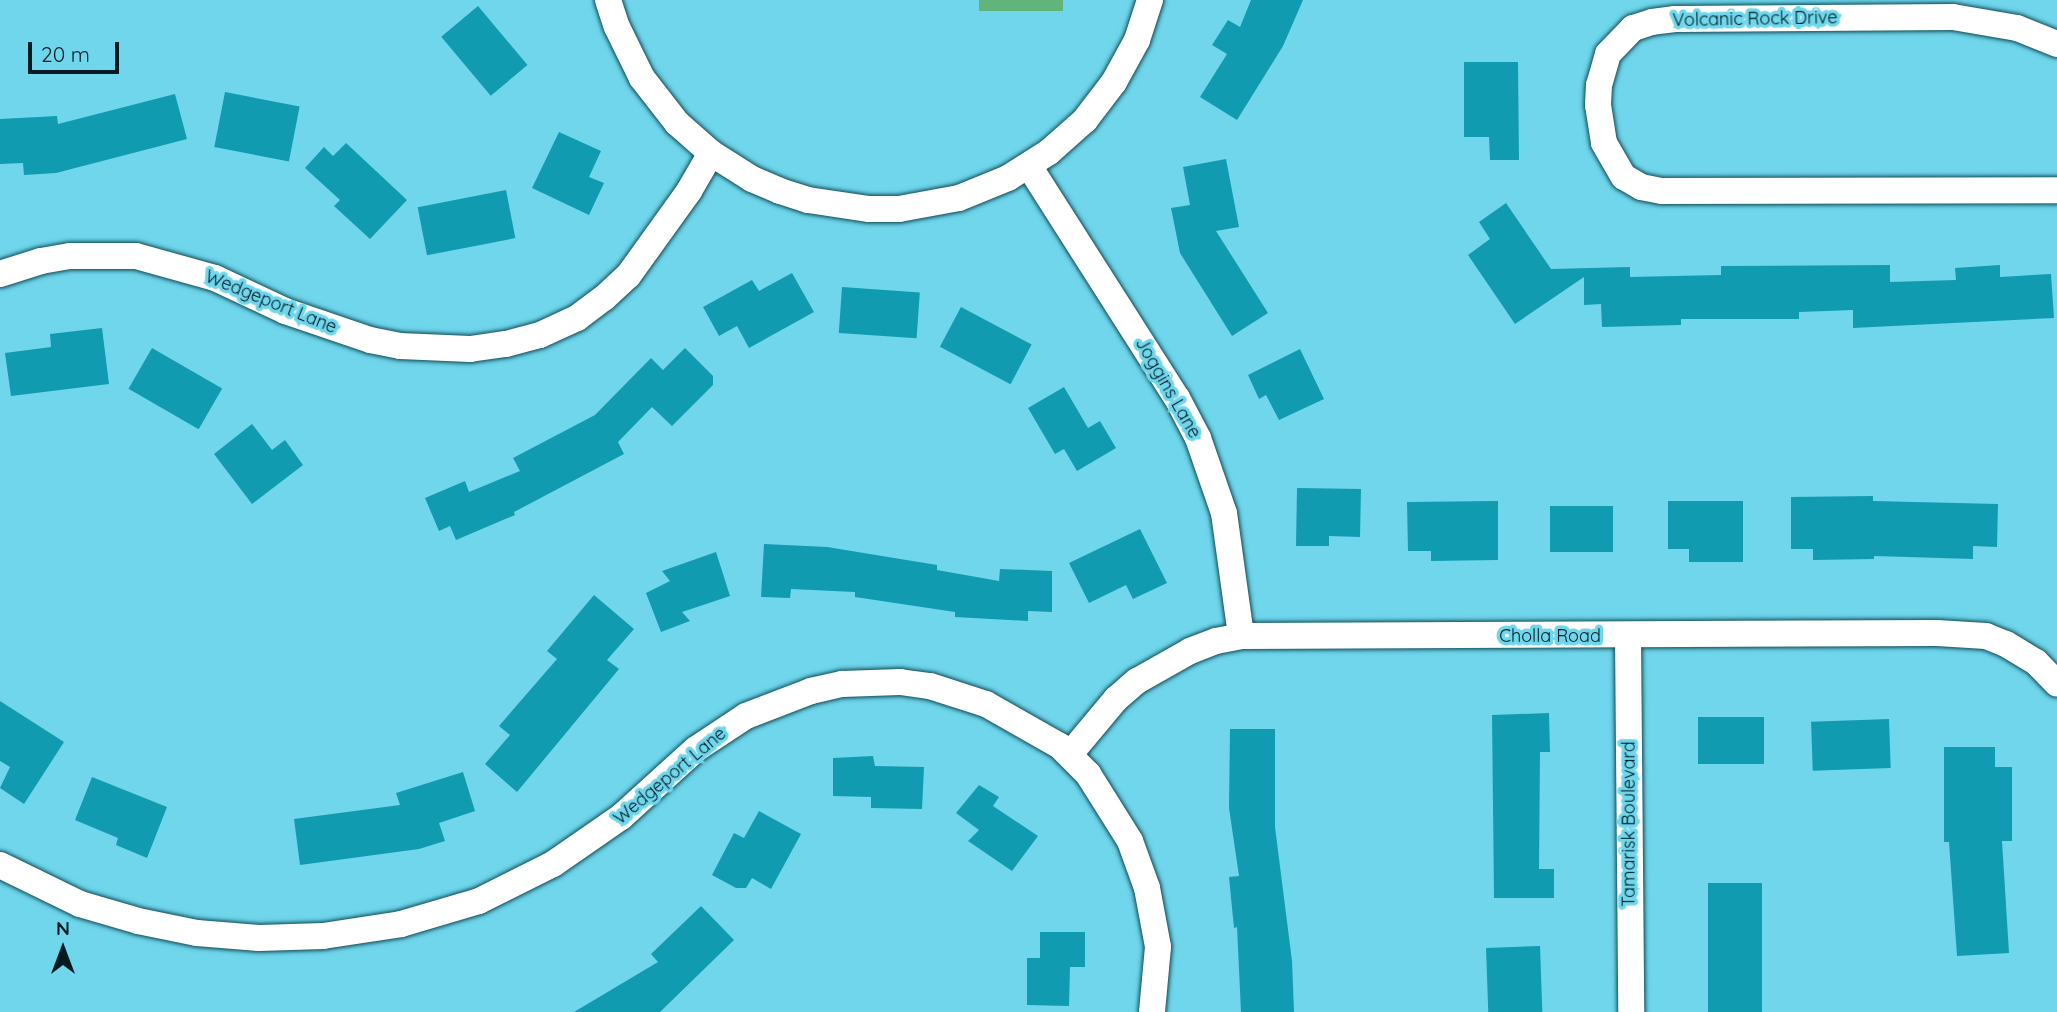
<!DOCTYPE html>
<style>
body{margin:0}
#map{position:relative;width:2057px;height:1012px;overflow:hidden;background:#6fd6ec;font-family:Quicksand,sans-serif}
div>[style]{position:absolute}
.green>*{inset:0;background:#62b47d;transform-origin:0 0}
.building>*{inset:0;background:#119bb1;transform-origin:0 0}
.roads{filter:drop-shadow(0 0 2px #0f4b56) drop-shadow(0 0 2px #0f4b56)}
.street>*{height:26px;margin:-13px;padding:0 13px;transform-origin:13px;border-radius:13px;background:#fff}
span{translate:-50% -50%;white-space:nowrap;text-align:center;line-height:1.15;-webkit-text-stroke:7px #6fd6ec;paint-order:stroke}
.street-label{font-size:18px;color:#001c22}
.north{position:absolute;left:28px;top:914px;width:70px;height:70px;-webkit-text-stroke:5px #6fd6ec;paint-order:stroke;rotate:0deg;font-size:19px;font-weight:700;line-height:28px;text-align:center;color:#001c22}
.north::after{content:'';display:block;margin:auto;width:24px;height:32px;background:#001c22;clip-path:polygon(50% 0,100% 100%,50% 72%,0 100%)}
.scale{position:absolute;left:28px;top:42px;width:91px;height:32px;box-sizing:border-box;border:4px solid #001c22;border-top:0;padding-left:9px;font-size:21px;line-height:24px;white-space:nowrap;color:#001c22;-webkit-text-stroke:5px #6fd6ec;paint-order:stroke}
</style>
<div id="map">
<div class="green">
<i style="left:979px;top:0;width:84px;height:11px"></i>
</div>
<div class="building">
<i style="clip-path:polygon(1251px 0,1303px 0,1283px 46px,1237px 120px,1200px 97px,1227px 54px,1212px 45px,1228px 20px,1240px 27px)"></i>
<i style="left:478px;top:6px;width:77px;height:48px;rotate:50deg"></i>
<i style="clip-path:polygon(1464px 62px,1518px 62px,1519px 160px,1490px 160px,1489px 137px,1464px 137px)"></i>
<i style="left:225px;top:92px;width:76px;height:56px;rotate:11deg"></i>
<i style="clip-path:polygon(175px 94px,187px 139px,56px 173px,24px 175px,23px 163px,0 164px,0 119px,57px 116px,58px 124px)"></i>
<i style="clip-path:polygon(559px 132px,601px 151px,589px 177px,604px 183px,589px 215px,532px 188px)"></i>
<i style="clip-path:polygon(346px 143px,407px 200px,370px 239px,334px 206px,340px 200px,305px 168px,324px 147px,333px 156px)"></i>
<i style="clip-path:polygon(1226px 159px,1239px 227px,1216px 231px,1268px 313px,1232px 336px,1180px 253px,1171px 208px,1190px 205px,1183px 167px)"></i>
<i style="left:506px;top:190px;width:49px;height:90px;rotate:79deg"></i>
<i style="clip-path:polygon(1506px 203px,1551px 269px,1630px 267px,1630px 277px,1721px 275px,1721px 266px,1890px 265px,1890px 282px,1956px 280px,1955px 268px,2000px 265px,2000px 277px,2051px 274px,2054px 318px,1853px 328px,1853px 310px,1799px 312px,1799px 319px,1681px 319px,1681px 325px,1602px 327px,1601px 304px,1584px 305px,1584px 277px,1515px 324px,1468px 255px,1490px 239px,1479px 222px)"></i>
<i style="clip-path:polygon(792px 273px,814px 312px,749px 348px,737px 326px,719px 336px,703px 307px,752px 280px,759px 291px)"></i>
<i style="left:842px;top:287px;width:78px;height:46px;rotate:4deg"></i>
<i style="left:961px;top:307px;width:80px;height:45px;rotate:28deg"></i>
<i style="clip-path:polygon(102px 328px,109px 384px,11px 396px,5px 353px,51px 347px,50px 334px)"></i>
<i style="left:152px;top:348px;width:81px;height:47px;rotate:30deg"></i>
<i style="clip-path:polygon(685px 348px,713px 376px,713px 385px,672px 426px,652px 407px,618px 442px,624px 454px,514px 512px,515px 515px,456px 540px,450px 526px,439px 531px,425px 498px,465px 481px,469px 492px,520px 471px,513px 458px,595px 415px,651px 358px,663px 370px)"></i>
<i style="clip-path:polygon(1300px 349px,1324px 399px,1279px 420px,1266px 395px,1259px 399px,1248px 375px)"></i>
<i style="clip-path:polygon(1064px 387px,1088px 428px,1100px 421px,1116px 448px,1077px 471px,1064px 449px,1055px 454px,1028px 408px)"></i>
<i style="clip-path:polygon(252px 424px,272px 450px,285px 440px,303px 465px,252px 504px,214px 454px)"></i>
<i style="clip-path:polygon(1297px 488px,1361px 489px,1360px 537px,1329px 536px,1329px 546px,1296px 546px)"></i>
<i style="clip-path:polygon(1873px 496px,1873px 501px,1998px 504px,1997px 547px,1973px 546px,1973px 559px,1874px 556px,1874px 559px,1813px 560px,1813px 549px,1791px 549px,1791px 497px)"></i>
<i style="clip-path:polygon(1498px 501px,1498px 560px,1431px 561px,1431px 551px,1408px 551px,1407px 502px)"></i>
<i style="clip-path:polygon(1668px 501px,1743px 501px,1743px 562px,1689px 562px,1689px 549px,1668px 549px)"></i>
<i style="left:1550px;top:506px;width:63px;height:46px"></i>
<i style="clip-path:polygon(1140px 529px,1167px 583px,1133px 599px,1126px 585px,1089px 603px,1069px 563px)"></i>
<i style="clip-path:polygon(764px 544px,827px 547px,937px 565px,937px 570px,999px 581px,1000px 569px,1052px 571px,1052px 612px,1028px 611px,1028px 621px,955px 617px,955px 612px,855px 597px,855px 592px,791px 589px,790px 598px,761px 597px)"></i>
<i style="clip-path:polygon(716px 552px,730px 596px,682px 612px,690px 621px,661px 632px,646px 593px,670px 581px,662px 571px)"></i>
<i style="clip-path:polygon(594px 595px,634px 629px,607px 660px,619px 669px,517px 792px,485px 764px,510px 735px,499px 726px,557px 659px,547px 651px)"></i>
<i style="clip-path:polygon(0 701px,64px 742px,24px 804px,0 788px,10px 767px,0 761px)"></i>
<i style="clip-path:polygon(1549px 713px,1550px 752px,1540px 752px,1539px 869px,1554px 869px,1554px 898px,1494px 898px,1492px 715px)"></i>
<i style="left:1698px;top:717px;width:66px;height:47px"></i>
<i style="left:1889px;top:719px;width:49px;height:78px;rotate:88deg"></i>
<i style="clip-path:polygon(1230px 729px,1275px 729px,1275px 827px,1292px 961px,1294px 1012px,1241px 1012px,1237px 927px,1234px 928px,1229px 877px,1239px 876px,1229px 808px)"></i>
<i style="clip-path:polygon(1944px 747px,1995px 747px,1995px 767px,2012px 767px,2012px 841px,2002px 841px,2009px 953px,1957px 956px,1949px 842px,1944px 842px)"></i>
<i style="clip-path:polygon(873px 756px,875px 766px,924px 767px,922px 809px,871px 808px,871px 797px,833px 796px,833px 758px)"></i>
<i style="clip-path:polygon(463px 772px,475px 811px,439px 823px,445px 841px,419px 849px,300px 865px,294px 819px,400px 805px,396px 793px)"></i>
<i style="clip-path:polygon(92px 777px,167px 807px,147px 858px,116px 845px,118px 838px,75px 820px)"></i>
<i style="clip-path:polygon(979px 785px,999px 797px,993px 806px,1038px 836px,1012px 871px,968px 841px,979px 830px,956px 813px)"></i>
<i style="clip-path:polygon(759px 811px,801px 834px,771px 889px,752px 878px,746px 888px,736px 888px,712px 875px,734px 833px,744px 838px)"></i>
<i style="left:1762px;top:883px;width:129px;height:54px;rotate:90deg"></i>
<i style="clip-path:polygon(701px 906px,734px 940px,660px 1012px,574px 1012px,658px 962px,651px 954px)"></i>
<i style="clip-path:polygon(1040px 932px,1085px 932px,1085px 967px,1070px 967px,1069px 1006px,1027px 1005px,1027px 958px,1040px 958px)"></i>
<i style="left:1540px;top:946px;width:66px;height:54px;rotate:88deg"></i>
</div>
<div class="roads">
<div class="street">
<i style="left:608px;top:0;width:28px;rotate:72deg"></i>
<i style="left:617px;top:27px;width:57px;rotate:63.9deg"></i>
<i style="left:642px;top:78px;width:57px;rotate:52.1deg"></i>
<i style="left:677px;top:123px;width:45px;rotate:41.4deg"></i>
<i style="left:711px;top:153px;width:49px;rotate:32.4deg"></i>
<i style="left:752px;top:179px;width:30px;rotate:23deg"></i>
<i style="left:780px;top:191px;width:29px;rotate:18deg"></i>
<i style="left:808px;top:200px;width:62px;rotate:8.4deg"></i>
<i style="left:869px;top:209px;width:30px"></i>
<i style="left:899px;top:209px;width:61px;rotate:-10.4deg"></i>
<i style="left:959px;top:198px;width:53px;rotate:-22.2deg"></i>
<i style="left:1008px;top:178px;width:49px;rotate:-32.4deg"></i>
<i style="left:1049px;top:152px;width:48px;rotate:-41.6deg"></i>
<i style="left:1085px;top:120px;width:48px;rotate:-52.7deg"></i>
<i style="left:1114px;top:82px;width:48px;rotate:-61.3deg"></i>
<i style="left:1137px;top:40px;width:42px;rotate:-72deg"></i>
<i style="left:2057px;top:44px;width:43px;rotate:-158.2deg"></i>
<i style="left:2017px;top:28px;width:65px;rotate:-170.2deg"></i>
<i style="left:1953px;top:17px;width:278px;rotate:179.6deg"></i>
<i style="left:1675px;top:19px;width:23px;rotate:173deg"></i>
<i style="left:1652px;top:22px;width:20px;rotate:162deg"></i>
<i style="left:1633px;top:28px;width:36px;rotate:134deg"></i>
<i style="left:1608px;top:54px;width:32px;rotate:106deg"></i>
<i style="left:1599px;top:85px;width:20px;rotate:93deg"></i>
<i style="left:1598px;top:105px;width:38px;rotate:81deg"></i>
<i style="left:1604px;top:143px;width:39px;rotate:60deg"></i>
<i style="left:1624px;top:177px;width:20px;rotate:30deg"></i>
<i style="left:1641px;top:187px;width:21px;rotate:11deg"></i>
<i style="left:1662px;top:191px;width:395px;rotate:-0.1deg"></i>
<i style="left:1029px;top:166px;width:275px;rotate:57.5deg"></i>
<i style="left:1177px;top:398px;width:45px;rotate:62.3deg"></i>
<i style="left:1198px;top:438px;width:79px;rotate:70.9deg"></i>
<i style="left:1224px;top:513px;width:124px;rotate:82.1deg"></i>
<i style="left:0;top:274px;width:43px;rotate:-17.6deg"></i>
<i style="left:41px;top:261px;width:29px;rotate:-10deg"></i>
<i style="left:70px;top:256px;width:66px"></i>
<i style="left:136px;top:256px;width:82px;rotate:15.6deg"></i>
<i style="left:215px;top:278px;width:77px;rotate:25.2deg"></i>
<i style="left:285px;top:311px;width:90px;rotate:18.8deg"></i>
<i style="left:370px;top:340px;width:31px;rotate:11deg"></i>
<i style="left:400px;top:346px;width:70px;rotate:2.5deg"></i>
<i style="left:470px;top:349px;width:36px;rotate:-8deg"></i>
<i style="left:506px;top:344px;width:35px;rotate:-15deg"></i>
<i style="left:540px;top:335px;width:41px;rotate:-24.7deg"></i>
<i style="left:577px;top:318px;width:34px;rotate:-37deg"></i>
<i style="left:604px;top:298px;width:33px;rotate:-43deg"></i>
<i style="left:628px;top:276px;width:105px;rotate:-54.3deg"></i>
<i style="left:689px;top:191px;width:44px;rotate:-59.9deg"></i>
<i style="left:1628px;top:636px;width:376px;rotate:89.5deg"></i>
<i style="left:1070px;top:754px;width:72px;rotate:-50.1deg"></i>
<i style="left:1116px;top:699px;width:28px;rotate:-41deg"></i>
<i style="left:1137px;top:681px;width:61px;rotate:-29.5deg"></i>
<i style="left:1190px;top:651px;width:28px;rotate:-21deg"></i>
<i style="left:1216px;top:641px;width:25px;rotate:-11deg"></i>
<i style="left:1241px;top:636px;width:696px;rotate:-0.25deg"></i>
<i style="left:1937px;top:633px;width:49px;rotate:3.5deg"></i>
<i style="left:1986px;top:636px;width:22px;rotate:22deg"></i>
<i style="left:2006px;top:644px;width:35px;rotate:31deg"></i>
<i style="left:2036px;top:662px;width:30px;rotate:46deg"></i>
<i style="left:0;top:865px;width:89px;rotate:26deg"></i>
<i style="left:80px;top:904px;width:60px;rotate:16.3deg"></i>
<i style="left:138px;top:921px;width:60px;rotate:11.5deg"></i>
<i style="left:197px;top:933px;width:62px;rotate:4.6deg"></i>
<i style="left:259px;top:938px;width:64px;rotate:-1.8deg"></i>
<i style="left:323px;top:936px;width:79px;rotate:-8.7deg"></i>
<i style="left:401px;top:924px;width:81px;rotate:-16.4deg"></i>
<i style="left:479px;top:901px;width:83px;rotate:-26.6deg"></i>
<i style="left:553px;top:864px;width:83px;rotate:-34.7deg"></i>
<i style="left:621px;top:817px;width:101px;rotate:-42.2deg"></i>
<i style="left:696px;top:749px;width:60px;rotate:-33.4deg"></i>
<i style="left:746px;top:716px;width:70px;rotate:-21deg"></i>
<i style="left:811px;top:691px;width:32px;rotate:-13deg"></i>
<i style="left:842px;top:684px;width:58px;rotate:-2deg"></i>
<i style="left:900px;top:682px;width:30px;rotate:8deg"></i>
<i style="left:930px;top:686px;width:59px;rotate:17.8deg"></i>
<i style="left:986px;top:704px;width:85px;rotate:29.6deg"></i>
<i style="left:1060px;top:746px;width:40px;rotate:45deg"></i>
<i style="left:1088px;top:774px;width:79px;rotate:57.9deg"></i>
<i style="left:1130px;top:841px;width:50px;rotate:70.1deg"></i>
<i style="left:1147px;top:888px;width:60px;rotate:79.4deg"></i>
<i style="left:1158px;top:947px;width:65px;rotate:95.3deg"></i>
</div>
</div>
<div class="street-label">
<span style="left:1755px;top:19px;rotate:-1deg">Volcanic Rock Drive</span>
<span style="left:271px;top:302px;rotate:22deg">Wedgeport Lane</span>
<span style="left:1168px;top:388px;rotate:60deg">Joggins Lane</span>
<span style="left:1550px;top:636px">Cholla Road</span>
<span style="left:670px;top:776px;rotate:-40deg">Wedgeport Lane</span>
<span style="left:1629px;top:824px;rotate:-90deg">Tamarisk Boulevard</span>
</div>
<div class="north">N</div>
<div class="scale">20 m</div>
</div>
